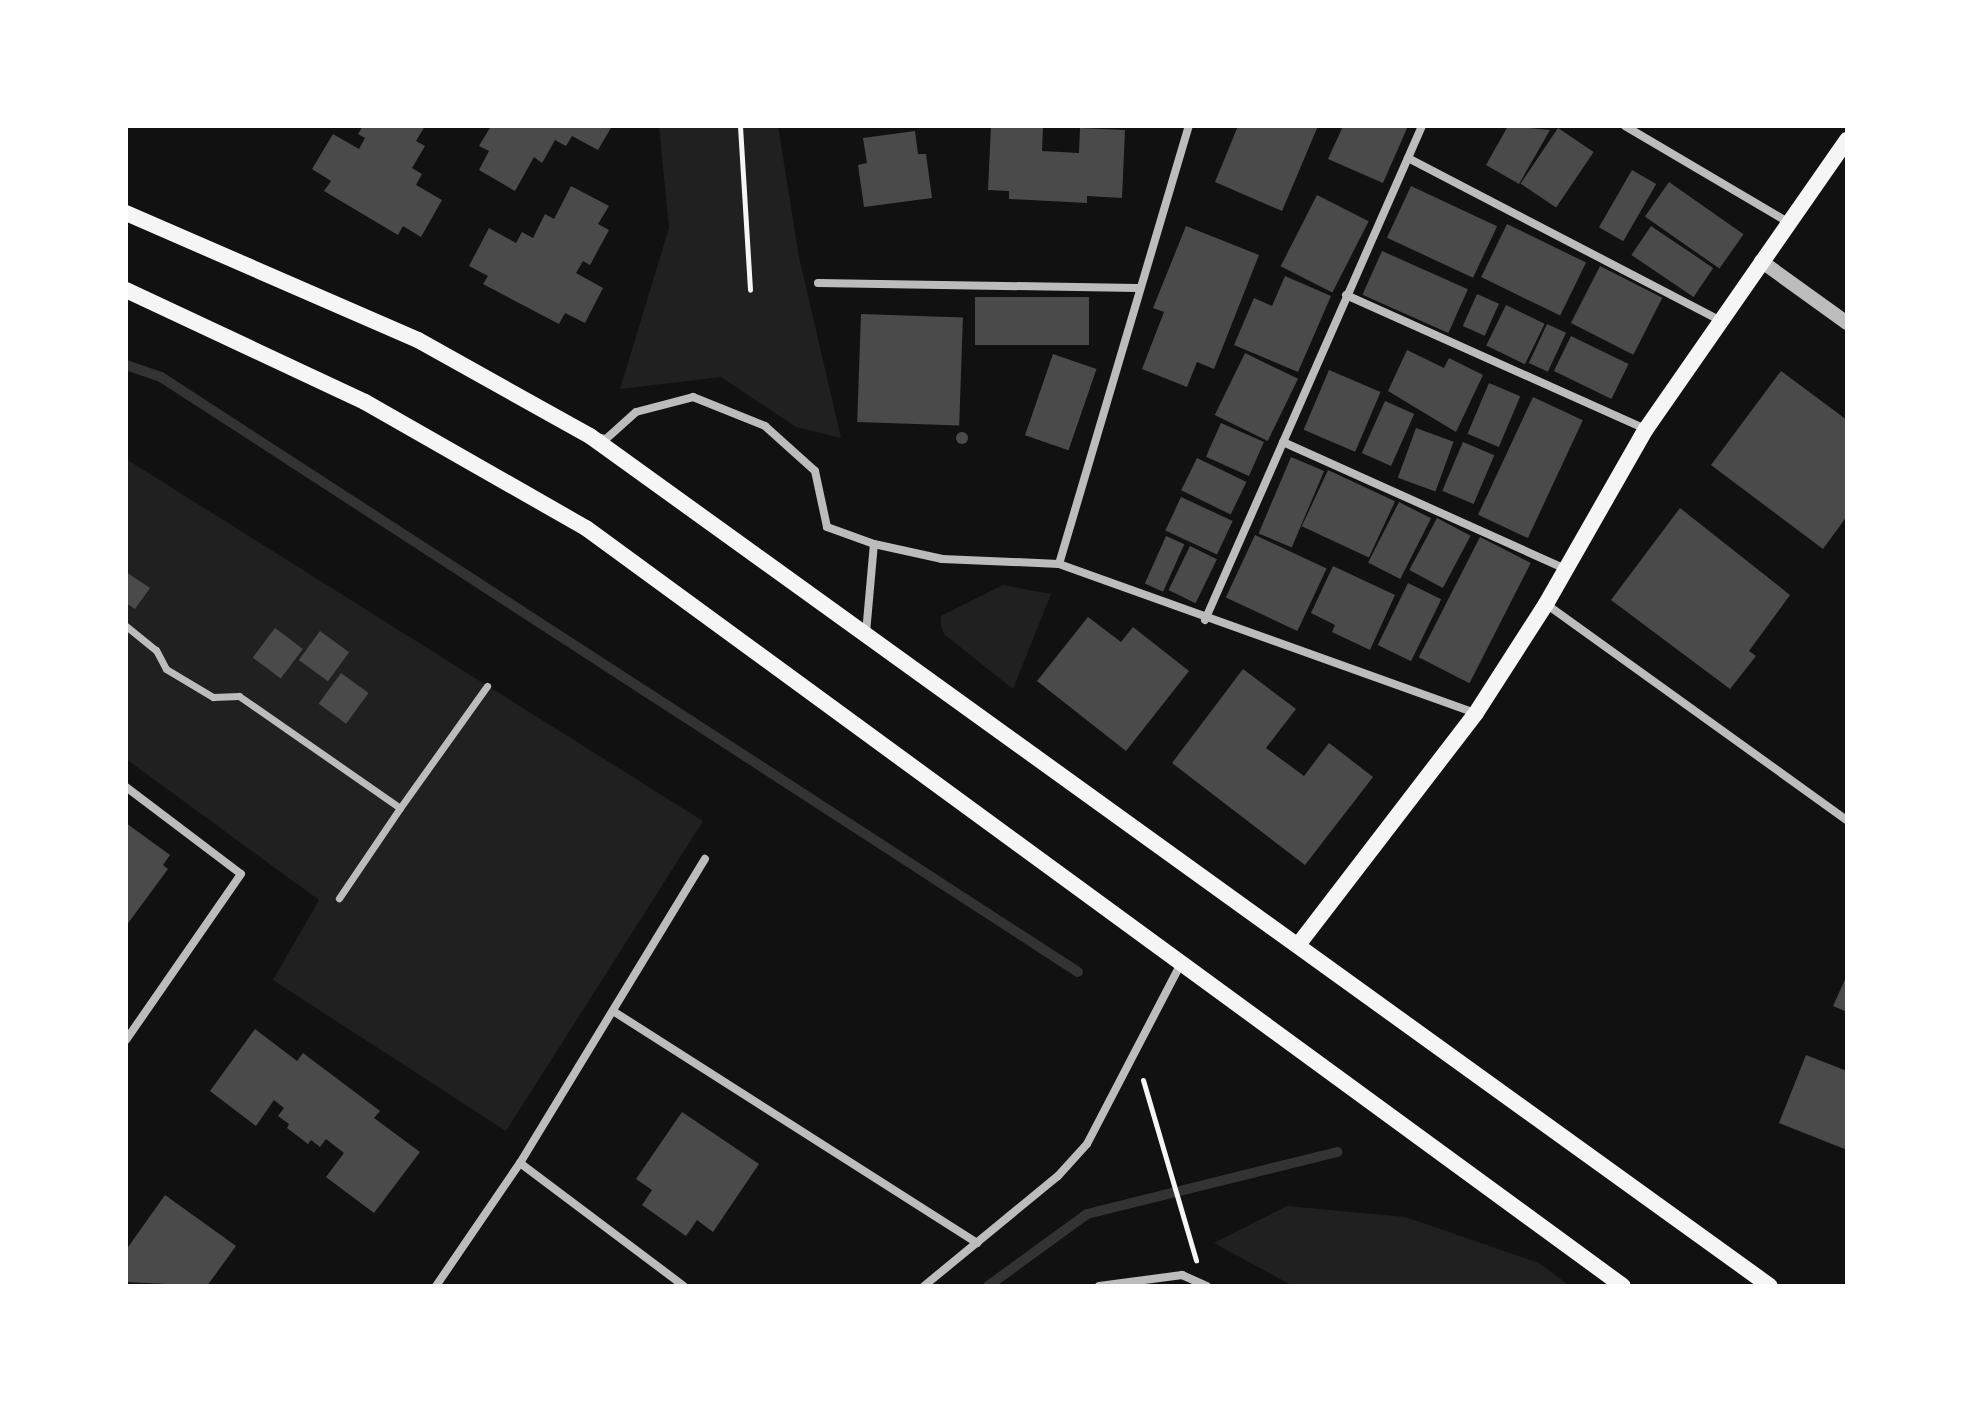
<!DOCTYPE html>
<style>
body{margin:0}
#map{position:relative;width:1973px;height:1412px;overflow:hidden;background:#111;font-family:"Roboto Serif",serif}
div>[style]{position:absolute}
.green>*{inset:0;background:#202020}
.stream>*{height:10px;margin:-5px;padding:0 5px;transform-origin:5px;border-radius:5px;background:#333}
.building>*{inset:0;background:#4a4a4a;transform-origin:0 0}
.round{border-radius:50%}
.path>*{height:5px;margin:-2.5px;padding:0 2.5px;transform-origin:2.5px;border-radius:2.5px;background:#f5f5f5}
.pedestrian>*{height:7px;margin:-3.5px;padding:0 3.5px;transform-origin:3.5px;border-radius:3.5px;background:#bcbcbc}
.minor>*{height:8px;margin:-4px;padding:0 4px;transform-origin:4px;border-radius:4px;background:#bcbcbc}
.tertiary>*{height:14px;margin:-7px;padding:0 7px;transform-origin:7px;border-radius:7px;background:#bcbcbc}
.secondary>*{height:16px;margin:-8px;padding:0 8px;transform-origin:8px;border-radius:8px;background:#f5f5f5}
span{translate:-50% -50%;white-space:nowrap;text-align:center;line-height:1.15;-webkit-text-stroke:8px #fff;paint-order:stroke}
.frame{position:absolute;inset:0;border:128px solid #fff;pointer-events:none}
</style>
<div id="map">
<div class="green">
<i style="clip-path:polygon(659px 126px,778px 126px,799px 257px,841px 438px,796px 427px,721px 377px,620px 389px,669px 228px)"></i>
<i style="clip-path:polygon(126px 459px,703px 821px,506px 1131px,273px 980px,319px 900px,126px 759px)"></i>
<i style="clip-path:polygon(1003px 585px,1051px 594px,1013px 689px,944px 634px,941px 626px,941px 616px)"></i>
<i style="clip-path:polygon(1287px 1206px,1405px 1217px,1539px 1263px,1570px 1286px,1293px 1286px,1214px 1243px)"></i>
</div>
<div class="stream">
<i style="left:126px;top:365px;width:37px;rotate:19deg"></i>
<i style="left:161px;top:377px;width:1093px;rotate:32.98deg"></i>
<i style="left:988px;top:1286px;width:122px;rotate:-36deg"></i>
<i style="left:1087px;top:1214px;width:258px;rotate:-13.9deg"></i>
</div>
<div class="building">
<i style="clip-path:polygon(363px 126px,425px 126px,416px 141px,425px 146px,412px 168px,422px 174px,416px 185px,442px 200px,421px 237px,403px 226px,398px 235px,324px 191px,331px 181px,312px 169px,333px 134px,359px 149px,365px 138px,358px 134px)"></i>
<i style="clip-path:polygon(491px 126px,612px 126px,598px 150px,572px 136px,566px 146px,555px 140px,542px 163px,534px 157px,515px 191px,479px 170px,489px 151px,479px 146px)"></i>
<i style="clip-path:polygon(991px 126px,1043px 126px,1042px 151px,1079px 153px,1080px 128px,1125px 130px,1122px 198px,1087px 196px,1087px 203px,1009px 199px,1009px 191px,988px 190px)"></i>
<i style="clip-path:polygon(1238px 126px,1318px 126px,1282px 211px,1215px 182px)"></i>
<i style="clip-path:polygon(1343px 126px,1408px 126px,1383px 183px,1328px 159px)"></i>
<i style="clip-path:polygon(1508px 126px,1550px 130px,1519px 184px,1486px 165px)"></i>
<i style="left:1558px;top:128px;width:43px;height:67px;rotate:34deg"></i>
<i style="clip-path:polygon(915px 131px,918px 154px,926px 154px,932px 198px,864px 207px,858px 165px,867px 163px,863px 138px)"></i>
<i style="left:1632px;top:170px;width:28px;height:66px;rotate:30deg"></i>
<i style="left:1669px;top:182px;width:91px;height:42px;rotate:35deg"></i>
<i style="clip-path:polygon(571px 186px,609px 206px,598px 224px,609px 230px,590px 265px,583px 261px,576px 273px,603px 288px,585px 323px,565px 313px,559px 324px,483px 284px,488px 276px,469px 266px,489px 228px,516px 243px,522px 232px,533px 238px,545px 214px,554px 219px)"></i>
<i style="left:1411px;top:186px;width:95px;height:57px;rotate:25deg"></i>
<i style="left:1317px;top:195px;width:58px;height:80px;rotate:27deg"></i>
<i style="left:1507px;top:224px;width:88px;height:59px;rotate:26deg"></i>
<i style="clip-path:polygon(1186px 226px,1259px 255px,1214px 369px,1197px 362px,1187px 387px,1142px 369px,1164px 312px,1153px 308px)"></i>
<i style="left:1651px;top:226px;width:75px;height:35px;rotate:34deg"></i>
<i style="left:1382px;top:251px;width:94px;height:48px;rotate:24deg"></i>
<i style="left:1600px;top:266px;width:70px;height:64px;rotate:27deg"></i>
<i style="clip-path:polygon(1285px 276px,1331px 296px,1298px 372px,1234px 345px,1254px 298px,1272px 306px)"></i>
<i style="left:1477px;top:294px;width:24px;height:35px;rotate:24deg"></i>
<i style="left:975px;top:297px;width:114px;height:48px"></i>
<i style="left:1506px;top:305px;width:43px;height:45px;rotate:26deg"></i>
<i style="left:861px;top:314px;width:102px;height:108px;rotate:2deg"></i>
<i style="left:1547px;top:324px;width:21px;height:43px;rotate:25deg"></i>
<i style="left:1571px;top:336px;width:64px;height:39px;rotate:26deg"></i>
<i style="clip-path:polygon(1407px 350px,1444px 368px,1449px 358px,1483px 375px,1456px 432px,1388px 391px)"></i>
<i style="left:1245px;top:353px;width:59px;height:69px;rotate:26deg"></i>
<i style="left:1053px;top:354px;width:46px;height:86px;rotate:19deg"></i>
<i style="left:1329px;top:370px;width:56px;height:65px;rotate:23deg"></i>
<i style="clip-path:polygon(1781px 371px,1847px 420px,1847px 516px,1823px 549px,1711px 465px)"></i>
<i style="left:1489px;top:383px;width:34px;height:55px;rotate:23deg"></i>
<i style="left:1533px;top:397px;width:55px;height:130px;rotate:25deg"></i>
<i style="left:1385px;top:401px;width:32px;height:57px;rotate:24deg"></i>
<i style="left:1221px;top:423px;width:47px;height:37px;rotate:24deg"></i>
<i style="left:1416px;top:428px;width:40px;height:53px;rotate:20deg"></i>
<i class="round" style="left:956px;top:432px;width:12px;height:12px"></i>
<i style="left:1463px;top:442px;width:34px;height:53px;rotate:23deg"></i>
<i style="left:1291px;top:457px;width:36px;height:83px;rotate:23deg"></i>
<i style="left:1197px;top:458px;width:55px;height:36px;rotate:26deg"></i>
<i style="left:1328px;top:470px;width:74px;height:62px;rotate:25deg"></i>
<i style="left:1181px;top:497px;width:57px;height:37px;rotate:25deg"></i>
<i style="left:1399px;top:502px;width:36px;height:68px;rotate:27deg"></i>
<i style="clip-path:polygon(1680px 508px,1790px 595px,1749px 651px,1756px 656px,1730px 689px,1611px 600px)"></i>
<i style="left:1437px;top:518px;width:38px;height:59px;rotate:28deg"></i>
<i style="left:1255px;top:535px;width:79px;height:69px;rotate:25deg"></i>
<i style="left:1166px;top:536px;width:20px;height:52px;rotate:24deg"></i>
<i style="left:1480px;top:537px;width:57px;height:135px;rotate:27deg"></i>
<i style="left:1190px;top:546px;width:30px;height:49px;rotate:26deg"></i>
<i style="clip-path:polygon(1333px 566px,1395px 595px,1370px 650px,1332px 632px,1335px 625px,1311px 613px)"></i>
<i style="clip-path:polygon(126px 572px,150px 588px,135px 609px,126px 603px)"></i>
<i style="left:1408px;top:583px;width:37px;height:69px;rotate:26deg"></i>
<i style="clip-path:polygon(1088px 617px,1121px 642px,1133px 627px,1189px 671px,1126px 751px,1037px 681px)"></i>
<i style="left:275px;top:628px;width:35px;height:37px;rotate:37deg"></i>
<i style="left:320px;top:631px;width:36px;height:36px;rotate:36deg"></i>
<i style="clip-path:polygon(1243px 669px,1296px 709px,1266px 748px,1304px 776px,1329px 743px,1373px 777px,1305px 865px,1172px 763px)"></i>
<i style="left:341px;top:673px;width:34px;height:38px;rotate:36deg"></i>
<i style="clip-path:polygon(126px 823px,170px 855px,163px 865px,168px 869px,126px 926px)"></i>
<i style="clip-path:polygon(1847px 975px,1847px 1012px,1833px 1006px)"></i>
<i style="clip-path:polygon(255px 1029px,297px 1061px,303px 1053px,380px 1111px,374px 1118px,420px 1152px,374px 1213px,326px 1177px,344px 1153px,326px 1139px,320px 1147px,311px 1140px,308px 1144px,287px 1128px,289px 1124px,278px 1116px,284px 1108px,274px 1100px,256px 1126px,210px 1091px)"></i>
<i style="clip-path:polygon(1806px 1055px,1847px 1071px,1847px 1150px,1779px 1123px)"></i>
<i style="clip-path:polygon(682px 1112px,759px 1164px,713px 1232px,697px 1220px,686px 1236px,642px 1205px,652px 1190px,636px 1179px)"></i>
<i style="clip-path:polygon(165px 1195px,236px 1246px,207px 1286px,126px 1282px,126px 1250px)"></i>
</div>
<div class="path">
<i style="left:740px;top:126px;width:164px;rotate:86.5deg"></i>
<i style="left:1143px;top:1080px;width:188px;rotate:73.6deg"></i>
</div>
<div class="pedestrian">
<i style="left:126px;top:626px;width:38px;rotate:39deg"></i>
<i style="left:156px;top:650px;width:21px;rotate:62deg"></i>
<i style="left:166px;top:669px;width:55px;rotate:30.8deg"></i>
<i style="left:213px;top:697px;width:26px;rotate:-2deg"></i>
<i style="left:239px;top:696px;width:196px;rotate:34.8deg"></i>
<i style="left:400px;top:808px;width:109px;rotate:124.1deg"></i>
<i style="left:400px;top:808px;width:150px;rotate:-54.5deg"></i>
</div>
<div class="minor">
<i style="left:1625px;top:126px;width:191px;rotate:30.5deg"></i>
<i style="left:1408px;top:158px;width:353px;rotate:27.5deg"></i>
<i style="left:818px;top:283px;width:319px;rotate:0.9deg"></i>
<i style="left:1346px;top:295px;width:329px;rotate:24.1deg"></i>
<i style="left:600px;top:438px;width:6px;rotate:9deg"></i>
<i style="left:606px;top:439px;width:40px;rotate:-42deg"></i>
<i style="left:636px;top:412px;width:59px;rotate:-14.7deg"></i>
<i style="left:693px;top:397px;width:78px;rotate:21.9deg"></i>
<i style="left:765px;top:426px;width:67px;rotate:42deg"></i>
<i style="left:815px;top:471px;width:57px;rotate:77.9deg"></i>
<i style="left:827px;top:527px;width:50px;rotate:19.9deg"></i>
<i style="left:874px;top:544px;width:70px;rotate:12.4deg"></i>
<i style="left:942px;top:559px;width:117px;rotate:2.4deg"></i>
<i style="left:1059px;top:564px;width:442px;rotate:19.7deg"></i>
<i style="left:1283px;top:442px;width:310px;rotate:24.2deg"></i>
<i style="left:1059px;top:564px;width:457px;rotate:-73.5deg"></i>
<i style="left:1546px;top:604px;width:370px;rotate:35.7deg"></i>
<i style="left:1205px;top:620px;width:540px;rotate:-66.29deg"></i>
<i style="left:866px;top:633px;width:89px;rotate:-84.9deg"></i>
<i style="left:126px;top:787px;width:144px;rotate:37.1deg"></i>
<i style="left:241px;top:874px;width:202px;rotate:124.7deg"></i>
<i style="left:613px;top:1011px;width:432px;rotate:32.5deg"></i>
<i style="left:520px;top:1163px;width:356px;rotate:-58.7deg"></i>
<i style="left:436px;top:1286px;width:149px;rotate:-55.7deg"></i>
<i style="left:520px;top:1163px;width:205px;rotate:36.9deg"></i>
<i style="left:924px;top:1286px;width:173px;rotate:-39.4deg"></i>
<i style="left:1058px;top:1176px;width:43px;rotate:-47.8deg"></i>
<i style="left:1087px;top:1144px;width:202px;rotate:-62.5deg"></i>
<i style="left:1099px;top:1286px;width:84px;rotate:-7.5deg"></i>
<i style="left:1182px;top:1275px;width:27px;rotate:24deg"></i>
</div>
<div class="tertiary">
<i style="left:1761px;top:261px;width:106px;rotate:35.8deg"></i>
</div>
<div class="secondary">
<i style="left:126px;top:213px;width:318px;rotate:23.5deg"></i>
<i style="left:418px;top:340px;width:197px;rotate:29.2deg"></i>
<i style="left:590px;top:436px;width:1454px;rotate:35.77deg"></i>
<i style="left:126px;top:290px;width:264px;rotate:25.1deg"></i>
<i style="left:365px;top:402px;width:254px;rotate:29.7deg"></i>
<i style="left:586px;top:528px;width:1284px;rotate:36.17deg"></i>
<i style="left:1298px;top:945px;width:292px;rotate:-52.5deg"></i>
<i style="left:1476px;top:713px;width:130px;rotate:-57.3deg"></i>
<i style="left:1546px;top:604px;width:202px;rotate:-60.3deg"></i>
<i style="left:1646px;top:429px;width:352px;rotate:-55.2deg"></i>
</div>
<div class="frame"></div>
</div>
